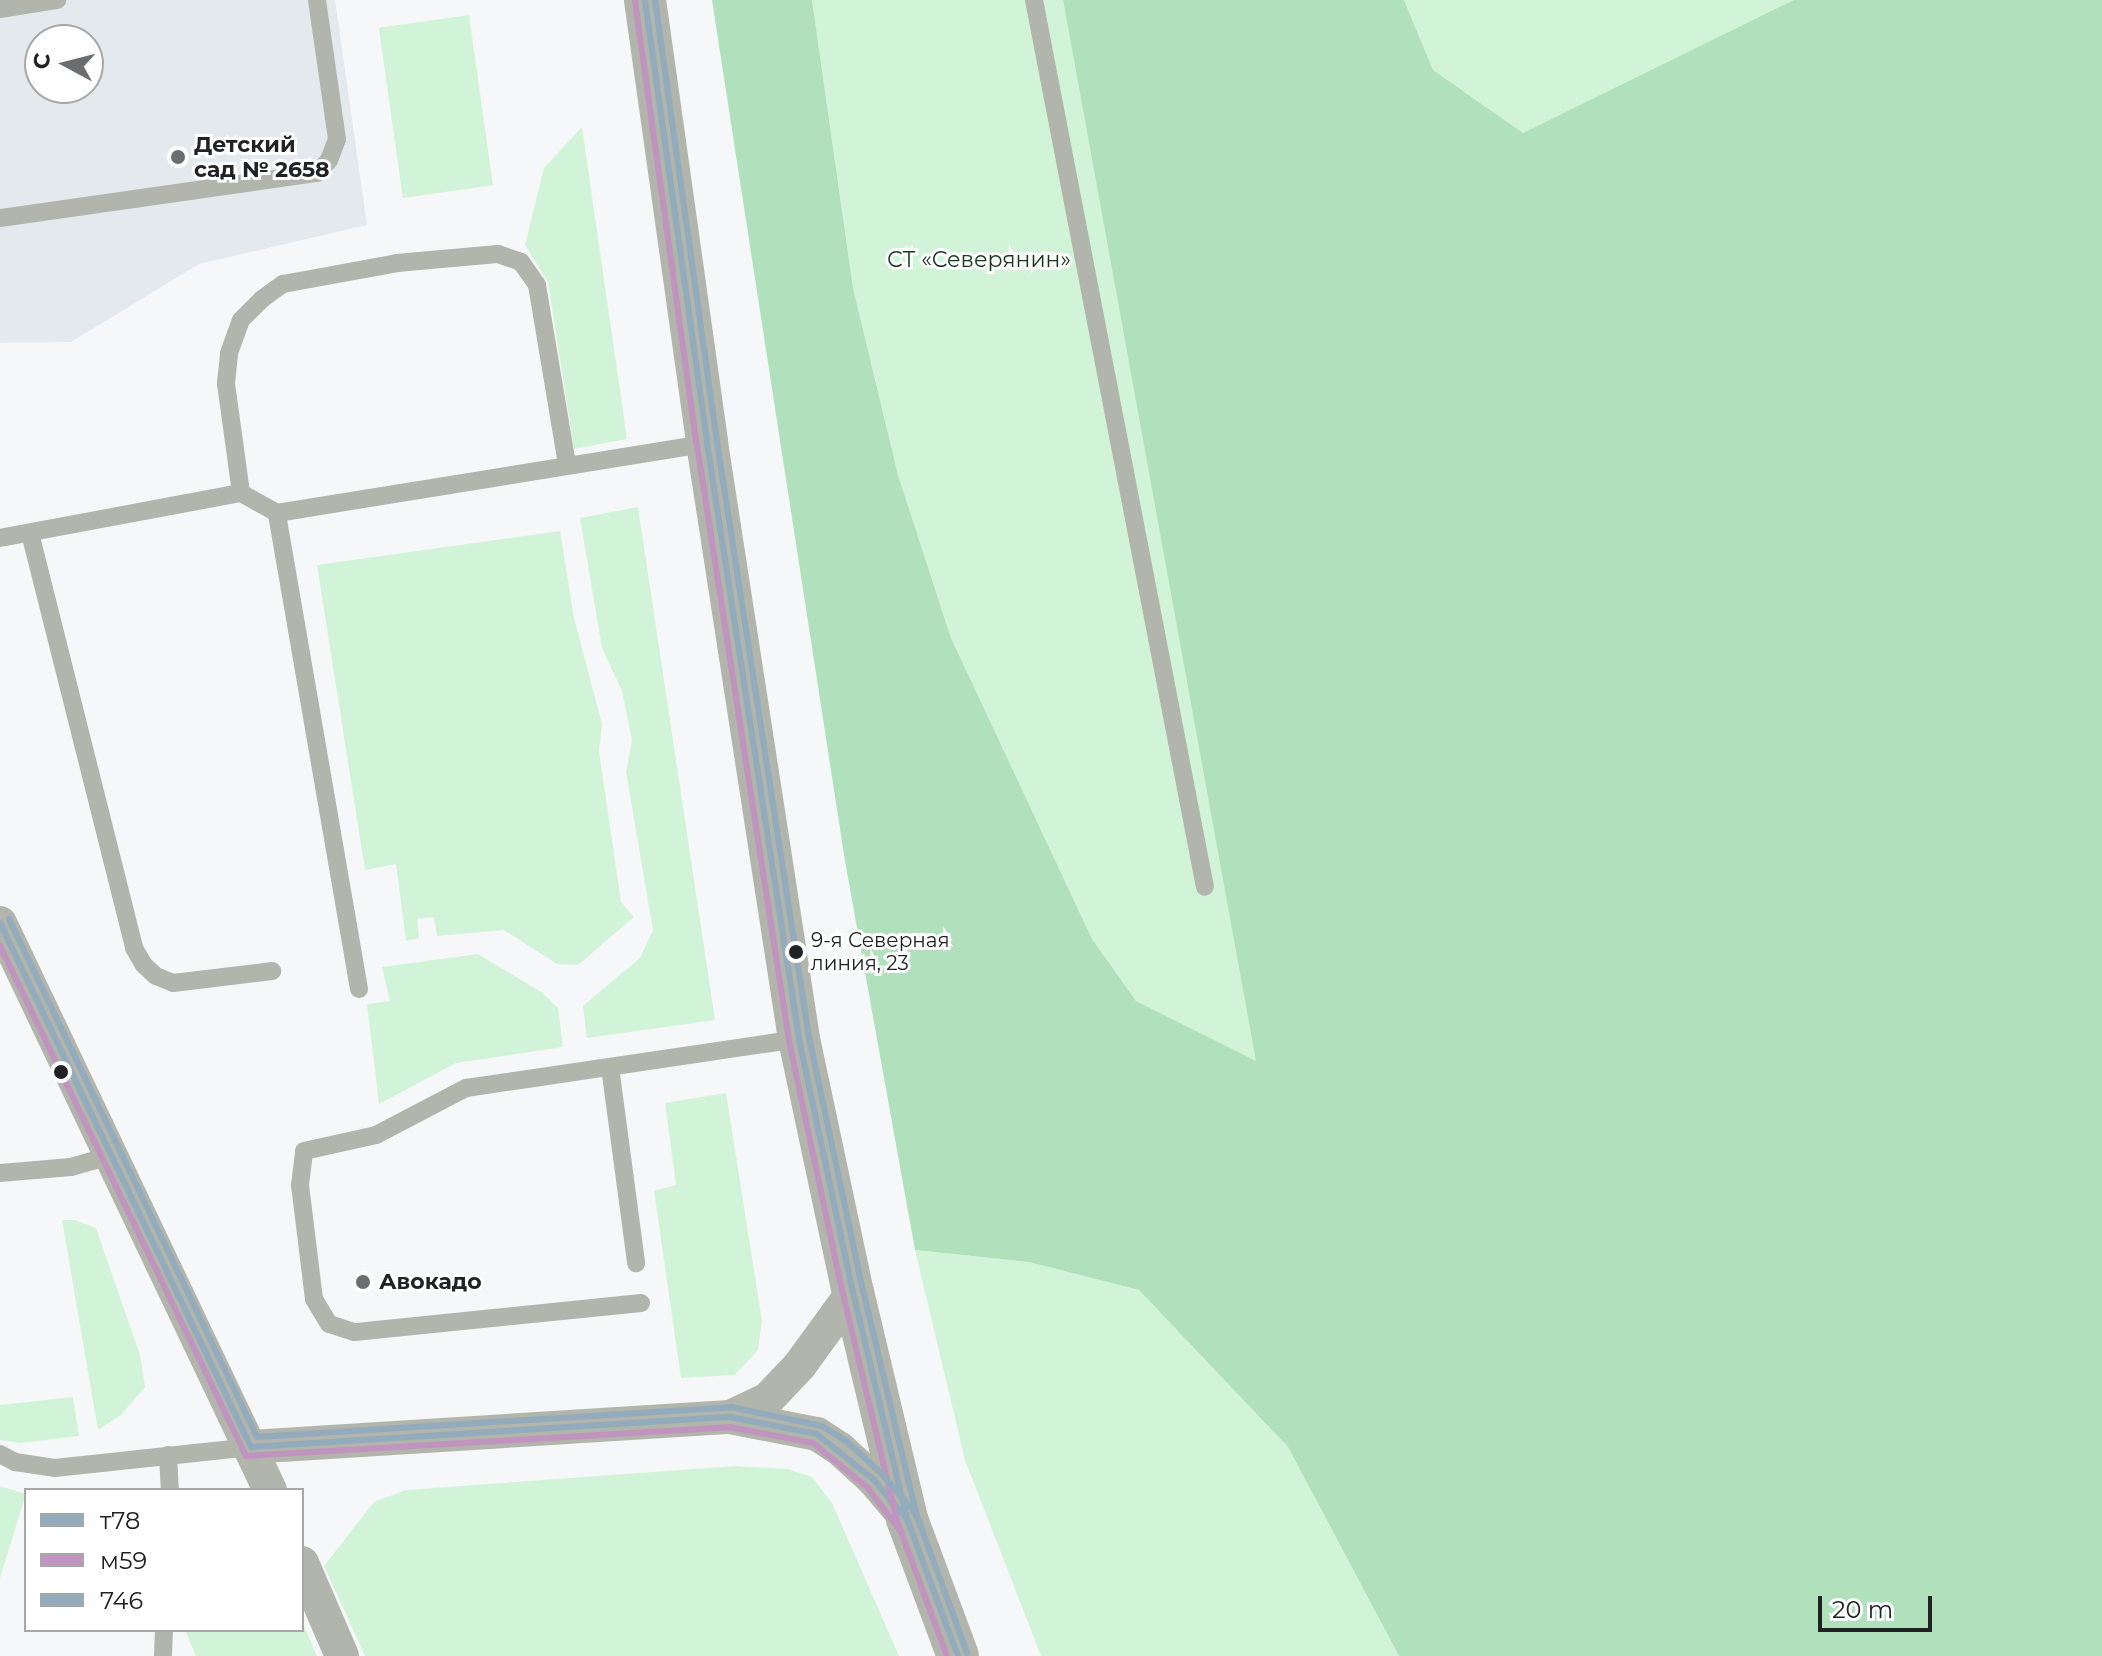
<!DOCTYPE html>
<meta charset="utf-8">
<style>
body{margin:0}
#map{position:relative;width:2102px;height:1656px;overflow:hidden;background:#f6f7f9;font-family:Montserrat,sans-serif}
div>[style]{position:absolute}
.built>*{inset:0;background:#e4e9ee}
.green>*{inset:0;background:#d1f4d9;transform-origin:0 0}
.forest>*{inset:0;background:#b0e0bc}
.service>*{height:18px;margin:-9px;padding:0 9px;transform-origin:9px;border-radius:9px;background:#b1b5ab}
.minor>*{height:34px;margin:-17px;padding:0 17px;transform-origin:17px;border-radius:17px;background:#b1b5ab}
.tertiary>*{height:42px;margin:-21px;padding:0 21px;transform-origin:21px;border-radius:21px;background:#b1b5ab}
.bus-1>*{height:6px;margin:-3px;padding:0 3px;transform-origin:3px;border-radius:3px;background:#92abbd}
.bus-2>*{height:6px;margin:-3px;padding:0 3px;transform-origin:3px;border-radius:3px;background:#c194c0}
.bus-3>*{height:6px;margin:-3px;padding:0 3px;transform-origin:3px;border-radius:3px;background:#92abbd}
.dots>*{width:22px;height:22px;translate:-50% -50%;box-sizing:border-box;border:4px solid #fff;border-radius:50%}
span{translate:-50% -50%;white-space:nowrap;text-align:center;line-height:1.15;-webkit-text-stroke:6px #fff;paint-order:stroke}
.bus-label{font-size:20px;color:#212223}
.left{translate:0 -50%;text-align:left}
.poi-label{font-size:22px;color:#212223;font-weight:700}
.park-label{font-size:22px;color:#163a20}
.legend{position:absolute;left:24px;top:1488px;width:280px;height:144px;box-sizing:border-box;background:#fff;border:2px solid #a6a7a7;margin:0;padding:10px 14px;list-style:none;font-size:24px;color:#212223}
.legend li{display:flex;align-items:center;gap:16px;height:40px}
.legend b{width:40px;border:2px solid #a6a7a7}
.north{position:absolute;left:24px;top:24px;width:80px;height:80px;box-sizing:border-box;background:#fff;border:2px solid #a6a7a7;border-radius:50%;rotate:277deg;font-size:22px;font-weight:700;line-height:32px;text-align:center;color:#212223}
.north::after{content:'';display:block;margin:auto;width:28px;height:36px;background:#6c6d6e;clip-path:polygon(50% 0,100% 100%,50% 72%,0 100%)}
.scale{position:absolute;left:1818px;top:1596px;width:114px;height:36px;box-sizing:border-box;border:4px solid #212223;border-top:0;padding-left:10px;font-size:24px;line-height:28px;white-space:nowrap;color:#212223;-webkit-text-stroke:6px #fff;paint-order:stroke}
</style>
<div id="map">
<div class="built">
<i style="clip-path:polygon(evenodd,0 0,335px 0,367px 225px,199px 264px,71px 342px,0 343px,0 0,40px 40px,88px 40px,88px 88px,40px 88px,40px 40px)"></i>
</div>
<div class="green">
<i style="clip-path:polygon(812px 0,1063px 0,1257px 1062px,1136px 1001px,1092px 939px,951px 638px,898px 475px,853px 288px)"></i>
<i style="clip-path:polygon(1404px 0,1912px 0,1523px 133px,1433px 70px)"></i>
<i style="left:469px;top:15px;width:172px;height:91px;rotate:82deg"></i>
<i style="clip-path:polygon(582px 127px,627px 439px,574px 449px,548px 282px,525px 245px,544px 168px)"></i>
<i style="clip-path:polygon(638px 507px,715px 1020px,587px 1038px,583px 1006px,640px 958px,653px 930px,626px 772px,632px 740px,622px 691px,602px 648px,580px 518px)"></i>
<i style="clip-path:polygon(560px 531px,574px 618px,602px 724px,599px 751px,621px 902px,634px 917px,578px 965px,557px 964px,504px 930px,437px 936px,434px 917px,417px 919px,419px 938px,406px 941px,396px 864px,365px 870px,317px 565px)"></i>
<i style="clip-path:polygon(478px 954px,543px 993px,558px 1008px,563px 1047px,456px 1063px,379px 1104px,367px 1004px,390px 1001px,382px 967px)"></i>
<i style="clip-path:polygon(726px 1093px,762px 1321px,758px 1350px,735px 1375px,681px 1378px,654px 1191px,676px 1185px,665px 1103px)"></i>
<i style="clip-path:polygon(62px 1220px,75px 1220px,96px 1228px,140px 1355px,145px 1387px,121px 1415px,98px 1430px)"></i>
<i style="clip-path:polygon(915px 1250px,1029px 1262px,1139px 1290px,1288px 1447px,1399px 1656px,1041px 1656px,965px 1460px)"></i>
<i style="clip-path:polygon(73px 1397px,79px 1436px,20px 1443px,0 1440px,0 1405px)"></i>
<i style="clip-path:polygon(735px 1466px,788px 1469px,812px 1477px,832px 1503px,899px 1656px,365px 1656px,324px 1566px,374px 1502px,406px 1490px)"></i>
<i style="left:0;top:1486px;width:27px;height:128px;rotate:17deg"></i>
<i style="clip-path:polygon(302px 1621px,317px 1656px,196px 1656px,185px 1630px,302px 1630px)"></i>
</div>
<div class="forest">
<i style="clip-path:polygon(712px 0,812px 0,853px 288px,898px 475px,951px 638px,1092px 939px,1136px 1001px,1256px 1061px,1063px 0,1404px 0,1433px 70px,1523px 133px,1794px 0,2102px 0,2102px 1656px,1399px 1656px,1288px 1447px,1139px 1290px,1029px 1262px,915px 1250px,845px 861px)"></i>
</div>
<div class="service">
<i style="left:1034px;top:0;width:903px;rotate:79.09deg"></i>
<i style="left:0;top:9px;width:58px;rotate:-9deg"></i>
<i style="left:0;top:218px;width:320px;rotate:-8.1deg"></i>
<i style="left:317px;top:173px;width:18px;rotate:-47deg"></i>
<i style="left:329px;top:160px;width:22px;rotate:-69deg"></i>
<i style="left:337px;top:139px;width:140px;rotate:-98.2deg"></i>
<i style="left:241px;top:493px;width:111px;rotate:-97.8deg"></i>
<i style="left:226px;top:383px;width:30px;rotate:-84deg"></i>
<i style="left:229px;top:353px;width:35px;rotate:-70deg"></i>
<i style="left:241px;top:320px;width:30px;rotate:-45deg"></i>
<i style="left:262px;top:299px;width:26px;rotate:-36deg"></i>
<i style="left:283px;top:284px;width:116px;rotate:-10.4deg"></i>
<i style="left:397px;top:263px;width:101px;rotate:-5.1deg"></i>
<i style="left:498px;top:254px;width:24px;rotate:19deg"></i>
<i style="left:521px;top:262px;width:28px;rotate:55deg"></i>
<i style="left:537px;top:285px;width:182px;rotate:80.5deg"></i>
<i style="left:30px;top:533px;width:428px;rotate:75.9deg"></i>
<i style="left:134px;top:948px;width:20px;rotate:60deg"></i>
<i style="left:144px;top:965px;width:16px;rotate:43deg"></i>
<i style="left:156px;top:976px;width:18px;rotate:22deg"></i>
<i style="left:173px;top:983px;width:100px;rotate:-6.9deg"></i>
<i style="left:0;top:538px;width:245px;rotate:-10.6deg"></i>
<i style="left:241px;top:493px;width:41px;rotate:29.1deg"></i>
<i style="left:359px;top:989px;width:483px;rotate:-99.8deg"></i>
<i style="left:277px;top:513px;width:436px;rotate:-9.2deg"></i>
<i style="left:610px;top:1067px;width:198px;rotate:82.4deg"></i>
<i style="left:0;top:1173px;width:71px;rotate:-4.8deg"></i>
<i style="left:71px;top:1167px;width:40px;rotate:-16deg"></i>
<i style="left:641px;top:1303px;width:288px;rotate:174.2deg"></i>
<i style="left:354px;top:1332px;width:26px;rotate:-162deg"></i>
<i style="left:329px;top:1324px;width:29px;rotate:-121deg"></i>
<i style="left:314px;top:1299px;width:115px;rotate:-97deg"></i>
<i style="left:300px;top:1185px;width:34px;rotate:-83deg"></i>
<i style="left:304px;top:1151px;width:74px;rotate:-12.5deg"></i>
<i style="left:376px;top:1135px;width:102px;rotate:-27.6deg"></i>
<i style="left:466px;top:1088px;width:337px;rotate:-8.4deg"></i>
<i style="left:0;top:1454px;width:17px;rotate:28deg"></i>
<i style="left:15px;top:1462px;width:40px;rotate:8.5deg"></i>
<i style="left:55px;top:1468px;width:197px;rotate:-6.1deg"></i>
<i style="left:168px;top:1455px;width:35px;rotate:87deg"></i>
<i style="left:163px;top:1656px;width:26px;rotate:-88deg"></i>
</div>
<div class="minor">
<i style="left:0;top:923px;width:628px;rotate:64.54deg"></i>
<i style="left:730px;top:1417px;width:42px;rotate:-25.3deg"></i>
<i style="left:768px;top:1399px;width:47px;rotate:-46.7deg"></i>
<i style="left:800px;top:1365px;width:90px;rotate:-54deg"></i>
<i style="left:251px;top:1447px;width:480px;rotate:-3.6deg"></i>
<i style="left:730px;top:1417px;width:89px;rotate:11.1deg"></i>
<i style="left:817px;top:1434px;width:27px;rotate:33deg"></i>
<i style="left:840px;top:1449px;width:46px;rotate:42.4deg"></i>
<i style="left:874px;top:1480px;width:50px;rotate:49.9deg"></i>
<i style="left:302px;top:1563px;width:101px;rotate:66.7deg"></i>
</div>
<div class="tertiary">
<i style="left:645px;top:0;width:447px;rotate:82deg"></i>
<i style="left:707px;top:443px;width:603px;rotate:81.22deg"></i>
<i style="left:799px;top:1039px;width:259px;rotate:78deg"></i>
<i style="left:853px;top:1292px;width:233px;rotate:76.6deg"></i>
<i style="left:907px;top:1519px;width:146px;rotate:69.6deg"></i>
</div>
<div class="bus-1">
<i style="left:645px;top:0;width:447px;rotate:82deg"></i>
<i style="left:707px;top:443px;width:603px;rotate:81.22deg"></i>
<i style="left:799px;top:1039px;width:259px;rotate:78deg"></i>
<i style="left:853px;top:1292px;width:233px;rotate:76.6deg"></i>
<i style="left:907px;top:1519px;width:146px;rotate:69.6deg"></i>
<i style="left:0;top:923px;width:581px;rotate:64.41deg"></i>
<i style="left:251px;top:1447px;width:480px;rotate:-3.6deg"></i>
<i style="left:730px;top:1417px;width:89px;rotate:11.1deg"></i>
<i style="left:817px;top:1434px;width:73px;rotate:38.9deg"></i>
<i style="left:874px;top:1480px;width:51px;rotate:49.8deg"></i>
<i style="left:907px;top:1519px;width:11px;rotate:68deg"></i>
</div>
<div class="bus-2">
<i style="left:635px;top:1px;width:448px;rotate:82.1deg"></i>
<i style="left:697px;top:445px;width:603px;rotate:81.22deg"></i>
<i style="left:789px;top:1041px;width:259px;rotate:78deg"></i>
<i style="left:843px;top:1294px;width:233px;rotate:76.6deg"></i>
<i style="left:897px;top:1521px;width:144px;rotate:69.7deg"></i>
<i style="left:0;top:946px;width:566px;rotate:64.25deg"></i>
<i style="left:246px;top:1456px;width:484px;rotate:-3.4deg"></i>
<i style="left:729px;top:1427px;width:86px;rotate:10.8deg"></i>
<i style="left:813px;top:1443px;width:70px;rotate:39.2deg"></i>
<i style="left:867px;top:1487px;width:58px;rotate:52.7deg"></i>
</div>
<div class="bus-3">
<i style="left:655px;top:0;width:446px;rotate:82deg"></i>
<i style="left:717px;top:442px;width:602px;rotate:81.21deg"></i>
<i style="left:809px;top:1037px;width:259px;rotate:78deg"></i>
<i style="left:863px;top:1290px;width:232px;rotate:76.6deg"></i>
<i style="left:917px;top:1516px;width:146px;rotate:69.9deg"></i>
<i style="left:9px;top:919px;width:574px;rotate:64.42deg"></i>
<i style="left:257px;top:1437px;width:475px;rotate:-3.6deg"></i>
<i style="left:731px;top:1407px;width:93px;rotate:11.8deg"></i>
<i style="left:822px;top:1426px;width:28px;rotate:32deg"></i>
<i style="left:846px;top:1441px;width:47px;rotate:42.4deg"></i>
<i style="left:881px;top:1473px;width:52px;rotate:49.6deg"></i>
<i style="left:915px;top:1513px;width:13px;rotate:67deg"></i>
</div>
<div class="dots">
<i style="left:178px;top:157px;background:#6c6d6e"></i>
<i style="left:796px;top:952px;background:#212223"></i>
<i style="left:61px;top:1072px;background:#212223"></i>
<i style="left:363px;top:1282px;background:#6c6d6e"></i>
</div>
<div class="bus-label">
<span class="left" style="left:811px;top:952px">9-я Северная<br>линия, 23</span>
</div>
<div class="poi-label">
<span class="left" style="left:194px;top:157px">Детский<br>сад № 2658</span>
<span class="left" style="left:379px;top:1282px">Авокадо</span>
</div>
<div class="park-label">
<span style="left:979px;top:260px">СТ «Северянин»</span>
</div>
<ul class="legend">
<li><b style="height:10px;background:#92abbd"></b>т78</li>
<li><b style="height:10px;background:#c194c0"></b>м59</li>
<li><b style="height:10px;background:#92abbd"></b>746</li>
</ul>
<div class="north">С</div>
<div class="scale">20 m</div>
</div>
